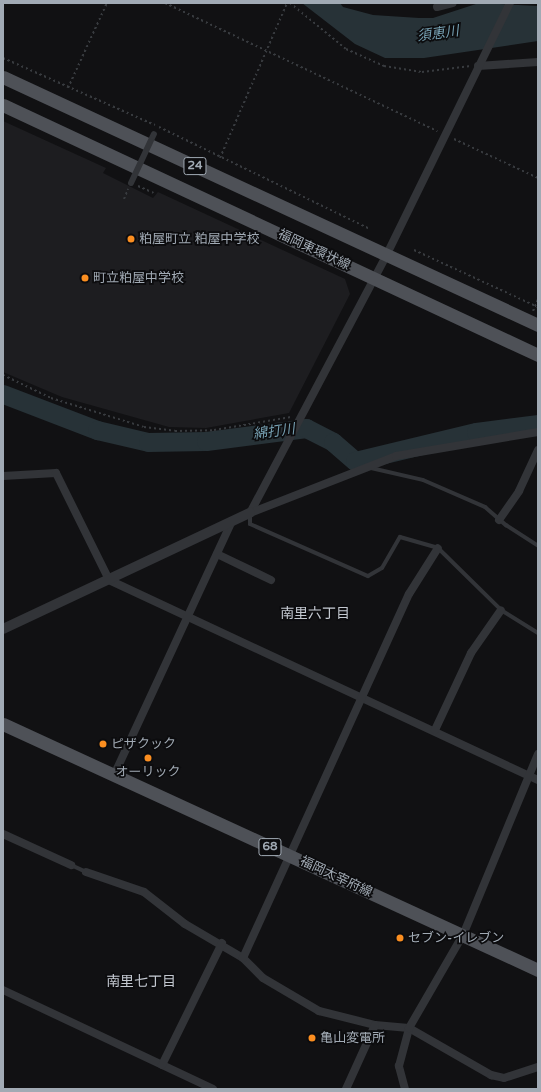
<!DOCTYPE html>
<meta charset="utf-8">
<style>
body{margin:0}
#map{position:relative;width:541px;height:1092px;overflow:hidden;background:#111113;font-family:"Varela Round","Noto Sans JP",sans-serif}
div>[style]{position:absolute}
.built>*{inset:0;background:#1d1d20}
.water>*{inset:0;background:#273237}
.river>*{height:19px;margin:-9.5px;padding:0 9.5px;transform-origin:9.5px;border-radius:9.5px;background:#273237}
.path>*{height:2px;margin-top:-1px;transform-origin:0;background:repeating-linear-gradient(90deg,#383b3f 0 2px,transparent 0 5px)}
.service>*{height:4px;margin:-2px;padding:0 2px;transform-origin:2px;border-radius:2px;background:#323438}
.minor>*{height:8px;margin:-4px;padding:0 4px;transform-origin:4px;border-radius:4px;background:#323438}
.tertiary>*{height:10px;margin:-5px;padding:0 5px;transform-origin:5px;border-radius:5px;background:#323438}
.primary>*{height:13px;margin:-6.5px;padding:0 6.5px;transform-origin:6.5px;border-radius:6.5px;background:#4e5157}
.pedestrian-bridge>*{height:6px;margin:-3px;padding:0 3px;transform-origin:3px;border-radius:3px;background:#323438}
.dots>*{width:11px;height:11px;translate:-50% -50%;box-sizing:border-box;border:2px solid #0c0c0e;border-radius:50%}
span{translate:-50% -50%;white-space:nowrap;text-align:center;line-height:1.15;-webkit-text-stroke:3.5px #0c0c0e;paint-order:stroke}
.shield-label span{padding:1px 3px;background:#0c0c0e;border:1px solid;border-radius:3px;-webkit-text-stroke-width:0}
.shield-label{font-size:12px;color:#a1aab4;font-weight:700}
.poi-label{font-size:13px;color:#a1aab4}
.left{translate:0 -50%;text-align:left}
.street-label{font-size:13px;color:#a1aab4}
.water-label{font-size:14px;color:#76a0b2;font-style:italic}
.neighbourhood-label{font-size:14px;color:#c3c8d0}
.frame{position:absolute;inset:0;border:4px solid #a1aab4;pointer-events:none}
</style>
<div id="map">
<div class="built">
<i style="clip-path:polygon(3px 121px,106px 168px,103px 173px,153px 198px,158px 192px,345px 279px,350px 294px,289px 413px,206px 428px,169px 427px,62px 397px,3px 372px)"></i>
</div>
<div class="water">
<i style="clip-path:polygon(302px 3px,340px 3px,343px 7px,373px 15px,419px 18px,433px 18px,479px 3px,538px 6px,538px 41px,424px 58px,385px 58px,355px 44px)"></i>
</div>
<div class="river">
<i style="left:3px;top:394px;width:101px;rotate:21deg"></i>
<i style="left:97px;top:430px;width:52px;rotate:13.2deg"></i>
<i style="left:148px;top:442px;width:58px;rotate:-1deg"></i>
<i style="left:206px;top:441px;width:101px;rotate:-7.4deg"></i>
<i style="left:306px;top:428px;width:30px;rotate:27deg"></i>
<i style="left:333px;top:442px;width:29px;rotate:41deg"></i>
<i style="left:355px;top:461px;width:124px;rotate:-13.5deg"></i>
<i style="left:476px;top:432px;width:63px;rotate:-7.4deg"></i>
</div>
<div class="path">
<i style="left:165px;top:3px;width:301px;rotate:25.2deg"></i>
<i style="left:290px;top:3px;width:72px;rotate:39.4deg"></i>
<i style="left:346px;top:49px;width:42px;rotate:24.1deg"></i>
<i style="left:384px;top:66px;width:38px;rotate:9deg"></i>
<i style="left:422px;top:72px;width:49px;rotate:-7deg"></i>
<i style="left:3px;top:58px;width:166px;rotate:23.8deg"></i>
<i style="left:68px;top:88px;width:94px;rotate:-65.4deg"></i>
<i style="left:159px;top:127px;width:234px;rotate:25.8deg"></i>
<i style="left:454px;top:139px;width:93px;rotate:24.9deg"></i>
<i style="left:220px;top:158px;width:169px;rotate:-66.6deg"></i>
<i style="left:138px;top:186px;width:17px;rotate:24deg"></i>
<i style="left:124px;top:199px;width:11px;rotate:-68deg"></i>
<i style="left:414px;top:250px;width:136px;rotate:24.7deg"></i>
<i style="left:533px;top:311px;width:13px;rotate:-67deg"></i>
<i style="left:3px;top:375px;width:53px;rotate:25.6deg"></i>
<i style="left:51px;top:398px;width:97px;rotate:17.3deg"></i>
<i style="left:144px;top:427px;width:31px;rotate:7deg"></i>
<i style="left:175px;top:431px;width:39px;rotate:-1deg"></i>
<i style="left:214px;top:430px;width:78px;rotate:-9.6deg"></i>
</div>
<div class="service">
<i style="left:371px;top:468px;width:53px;rotate:13deg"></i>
<i style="left:423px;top:480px;width:68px;rotate:23.5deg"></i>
<i style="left:485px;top:507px;width:28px;rotate:41deg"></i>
<i style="left:506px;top:525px;width:38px;rotate:33deg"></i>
<i style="left:250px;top:515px;width:9px;rotate:90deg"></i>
<i style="left:250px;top:524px;width:129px;rotate:23.8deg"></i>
<i style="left:368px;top:576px;width:16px;rotate:-30deg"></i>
<i style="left:382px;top:568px;width:36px;rotate:-60deg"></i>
<i style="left:400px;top:537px;width:40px;rotate:16deg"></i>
<i style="left:438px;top:548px;width:88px;rotate:44.5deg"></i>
<i style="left:501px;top:610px;width:44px;rotate:31.9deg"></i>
<i style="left:71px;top:865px;width:17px;rotate:25deg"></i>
</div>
<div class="minor">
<i style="left:437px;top:7px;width:16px;rotate:-14deg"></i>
<i style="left:478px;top:66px;width:60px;rotate:-3.8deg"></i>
<i style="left:3px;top:476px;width:53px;rotate:-3.2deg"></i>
<i style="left:56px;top:473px;width:119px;rotate:63.6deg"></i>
<i style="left:109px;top:580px;width:473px;rotate:25deg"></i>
<i style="left:250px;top:513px;width:293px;rotate:-62.1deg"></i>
<i style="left:387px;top:254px;width:280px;rotate:-63.9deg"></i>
<i style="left:250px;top:513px;width:157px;rotate:-21.3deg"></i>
<i style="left:396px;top:456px;width:144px;rotate:-9.6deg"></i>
<i style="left:499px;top:520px;width:35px;rotate:-55deg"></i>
<i style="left:519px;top:491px;width:45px;rotate:-65.1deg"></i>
<i style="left:217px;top:554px;width:60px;rotate:25.7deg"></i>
<i style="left:435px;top:730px;width:85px;rotate:-64.9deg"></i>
<i style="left:471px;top:653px;width:52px;rotate:-55.1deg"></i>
<i style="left:115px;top:773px;width:278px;rotate:-65.1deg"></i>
<i style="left:3px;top:834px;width:75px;rotate:24.5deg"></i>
<i style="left:86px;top:872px;width:61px;rotate:19deg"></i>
<i style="left:144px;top:892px;width:52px;rotate:38deg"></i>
<i style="left:185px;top:924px;width:67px;rotate:30.4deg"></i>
<i style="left:243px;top:958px;width:28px;rotate:45deg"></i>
<i style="left:263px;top:978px;width:65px;rotate:30.5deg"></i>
<i style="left:319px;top:1011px;width:58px;rotate:14deg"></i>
<i style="left:375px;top:1025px;width:34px;rotate:5deg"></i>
<i style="left:409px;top:1028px;width:95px;rotate:29.8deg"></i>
<i style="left:491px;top:1075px;width:13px;rotate:13deg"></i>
<i style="left:504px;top:1078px;width:36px;rotate:-18deg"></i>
<i style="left:243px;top:958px;width:400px;rotate:-65.5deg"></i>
<i style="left:409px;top:594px;width:54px;rotate:-57.8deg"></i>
<i style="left:3px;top:990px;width:232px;rotate:25.2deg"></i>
<i style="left:162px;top:1065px;width:136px;rotate:-63.8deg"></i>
<i style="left:346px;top:1089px;width:70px;rotate:-65.6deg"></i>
<i style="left:405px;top:1089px;width:24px;rotate:-105deg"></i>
<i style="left:399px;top:1066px;width:39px;rotate:-75deg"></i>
<i style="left:409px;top:1028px;width:108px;rotate:-59.9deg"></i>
<i style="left:463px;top:935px;width:196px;rotate:-67.5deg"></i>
</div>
<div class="tertiary">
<i style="left:3px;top:629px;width:273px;rotate:-25.2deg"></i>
</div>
<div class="primary">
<i style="left:3px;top:77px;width:590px;rotate:24.87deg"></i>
<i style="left:3px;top:105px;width:591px;rotate:25.05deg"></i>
<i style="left:3px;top:724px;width:589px;rotate:24.69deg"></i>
</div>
<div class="pedestrian-bridge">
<i style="left:131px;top:183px;width:54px;rotate:-64.9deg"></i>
</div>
<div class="dots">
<i style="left:131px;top:239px;background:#fb8e20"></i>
<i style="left:85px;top:278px;background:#fb8e20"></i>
<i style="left:103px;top:744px;background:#fb8e20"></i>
<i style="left:148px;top:758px;background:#fb8e20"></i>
<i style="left:400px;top:938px;background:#fb8e20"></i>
<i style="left:312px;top:1038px;background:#fb8e20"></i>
</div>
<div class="shield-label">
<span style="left:195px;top:166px">24</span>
<span style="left:270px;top:847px">68</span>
</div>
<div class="poi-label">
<span class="left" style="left:139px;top:239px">粕屋町立 粕屋中学校</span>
<span class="left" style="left:93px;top:278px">町立粕屋中学校</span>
<span class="left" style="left:111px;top:744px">ピザクック</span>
<span style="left:148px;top:772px">オーリック</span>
<span class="left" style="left:408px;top:938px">セブン-イレブン</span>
<span class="left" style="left:320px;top:1038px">亀山変電所</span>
</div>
<div class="street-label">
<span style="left:314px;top:250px;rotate:25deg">福岡東環状線</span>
<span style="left:336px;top:877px;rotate:25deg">福岡太宰府線</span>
</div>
<div class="water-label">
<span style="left:438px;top:34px;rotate:-8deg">須恵川</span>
<span style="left:274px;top:432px;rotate:-8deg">綿打川</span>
</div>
<div class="neighbourhood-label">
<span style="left:315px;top:614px">南里六丁目</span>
<span style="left:141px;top:982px">南里七丁目</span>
</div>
<div class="frame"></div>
</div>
